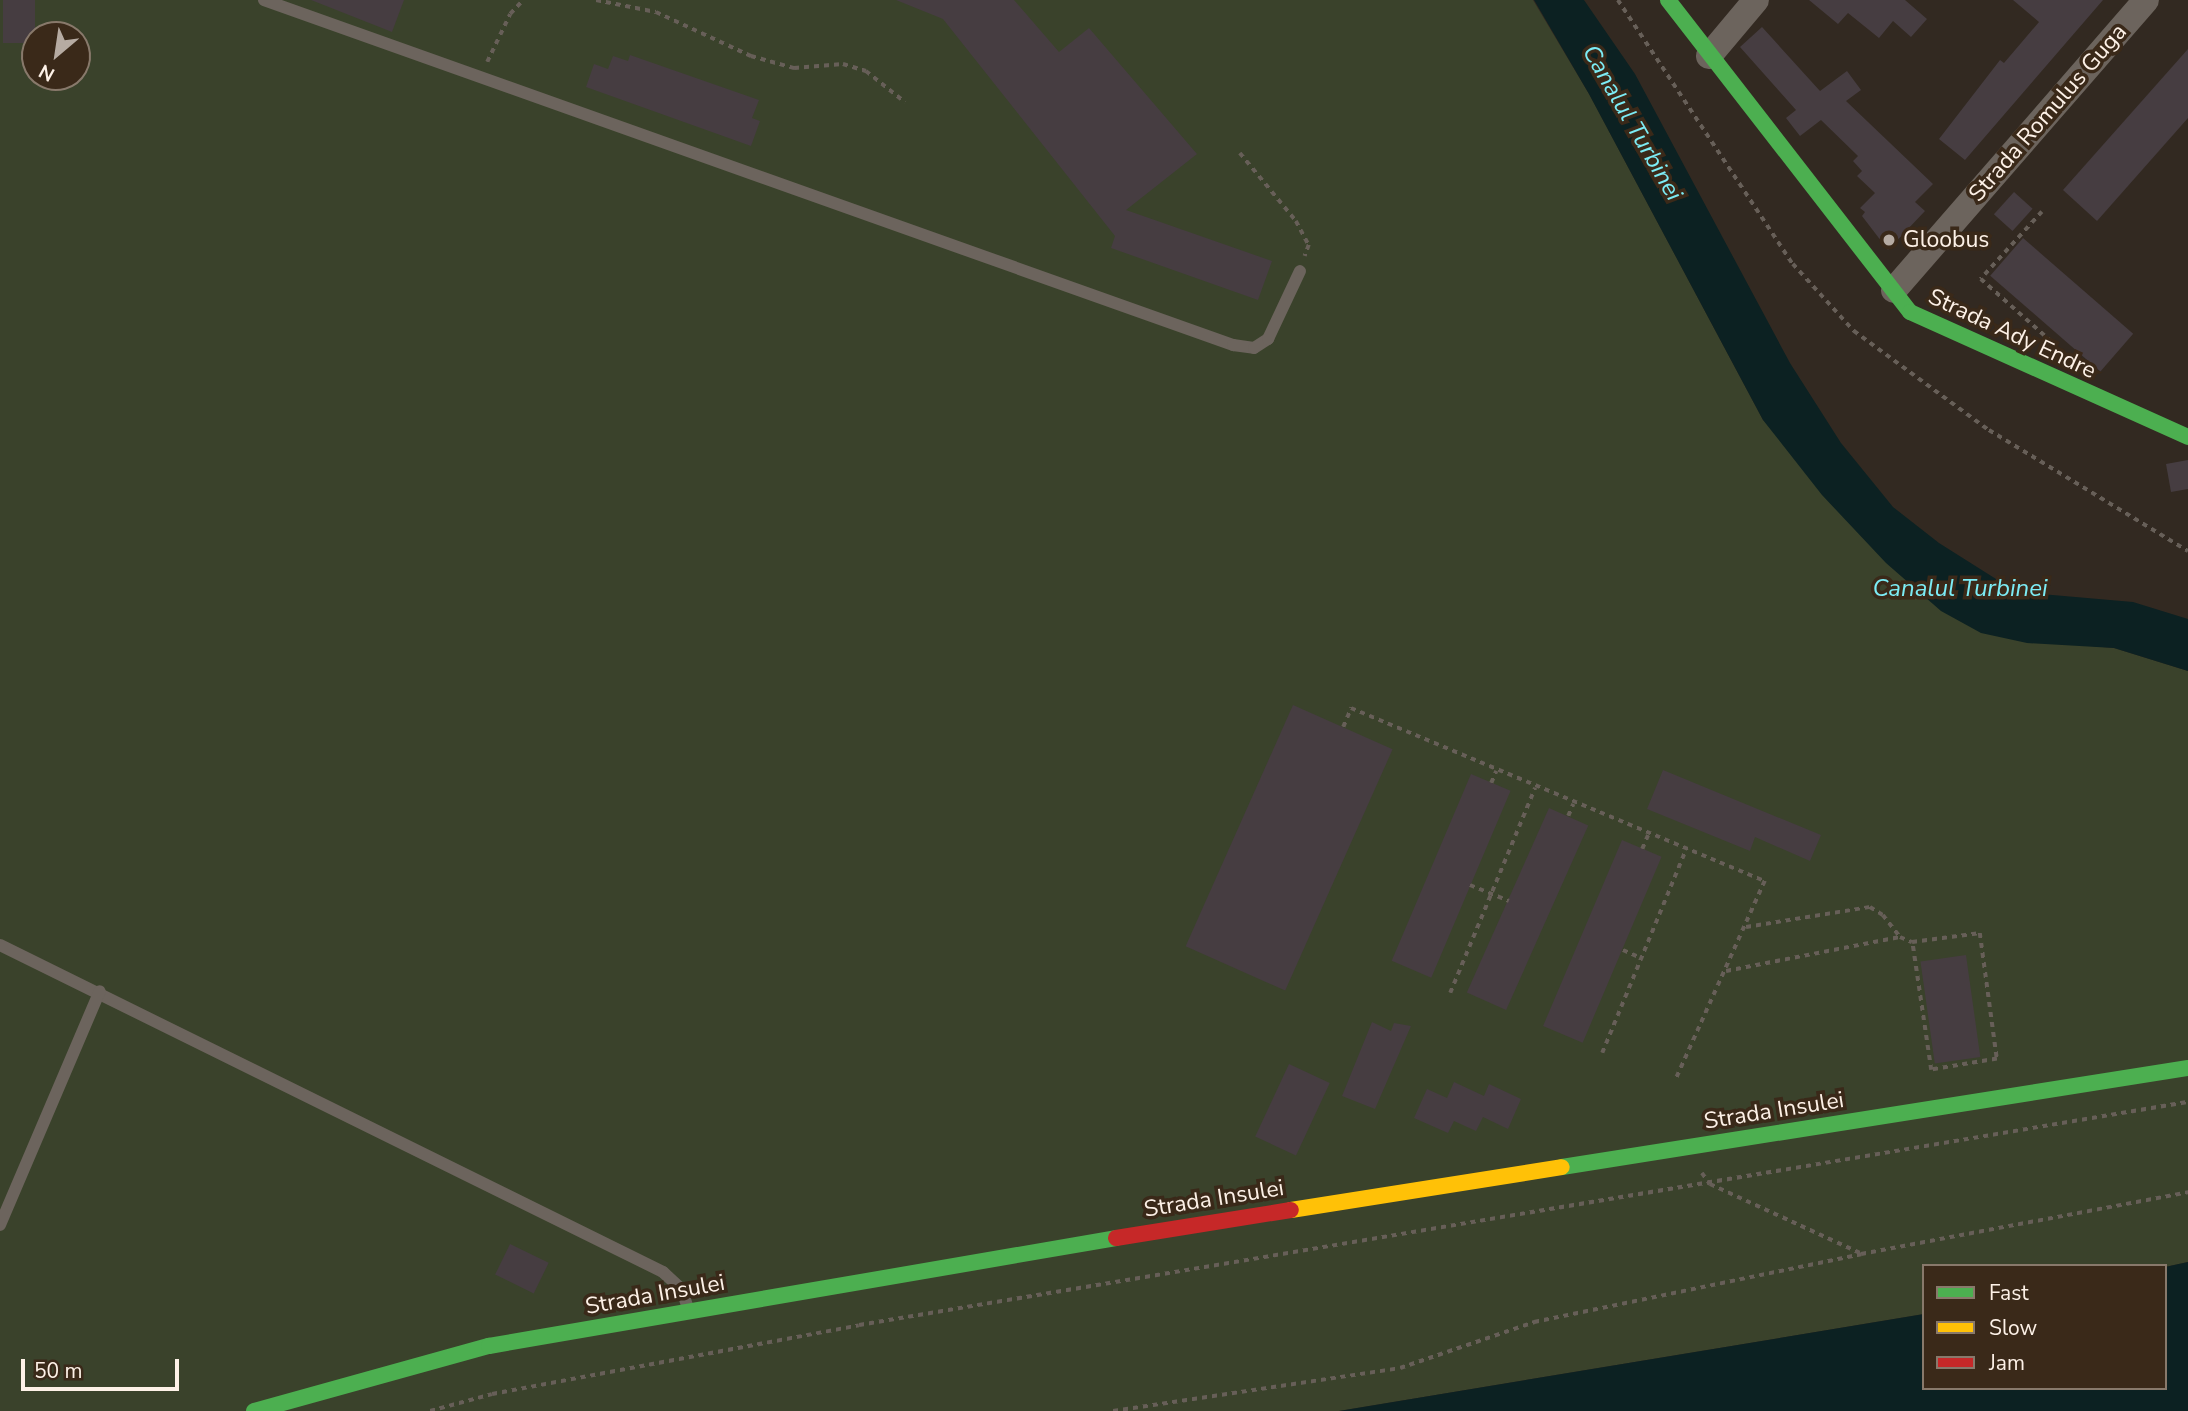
<!DOCTYPE html>
<style>
body{margin:0}
#map{position:relative;width:2188px;height:1411px;overflow:hidden;background:#322921;font-family:"Nunito Sans",sans-serif}
div>[style]{position:absolute}
.green>*{inset:0;background:#3a422b}
.water>*{inset:0;background:#0c2122}
.building>*{inset:0;background:#463d41;transform-origin:0 0}
.path>*{height:3.5px;margin-top:-1.75px;transform-origin:0;background:repeating-linear-gradient(90deg,#675f58 0 5px,transparent 0 10px)}
.lane>*{height:12px;margin:-6px;padding:0 6px;transform-origin:6px;border-radius:6px;background:#6c645d}
.street>*{height:26px;margin:-13px;padding:0 13px;transform-origin:13px;border-radius:13px;background:#6c645d}
.fast>*{height:16px;margin:-8px;padding:0 8px;transform-origin:8px;border-radius:8px;background:#4caf50}
.slow>*{height:16px;margin:-8px;padding:0 8px;transform-origin:8px;border-radius:8px;background:#ffc107}
.jam>*{height:16px;margin:-8px;padding:0 8px;transform-origin:8px;border-radius:8px;background:#c62828}
.dots>*{width:19px;height:19px;translate:-50% -50%;box-sizing:border-box;border:4px solid #3a2919;border-radius:50%}
span{translate:-50% -50%;white-space:nowrap;text-align:center;line-height:1.15;-webkit-text-stroke:7px #3a2919;paint-order:stroke}
.street-label{font-size:23px;color:#fdf1e7}
.poi-label{font-size:23px;color:#fdf1e7}
.left{translate:0 -50%;text-align:left}
.water-label{font-size:24px;color:#7cecf5;font-style:italic}
.legend{position:absolute;left:1922px;top:1264px;width:245px;height:126px;box-sizing:border-box;background:#3a2919;border:2px solid #88796b;margin:0;padding:9px 12px;list-style:none;font-size:21px;color:#fdf1e7}
.legend li{display:flex;align-items:center;gap:14px;height:35px}
.legend b{width:35px;border:2px solid #88796b}
.north{position:absolute;left:21px;top:21px;width:70px;height:70px;box-sizing:border-box;background:#3a2919;border:2px solid #88796b;border-radius:50%;rotate:209deg;font-size:19px;font-weight:700;line-height:28px;text-align:center;color:#fdf1e7}
.north::after{content:'';display:block;margin:auto;width:24px;height:32px;background:#b6aba2;clip-path:polygon(50% 0,100% 100%,50% 72%,0 100%)}
.scale{position:absolute;left:21px;top:1359px;width:158px;height:32px;box-sizing:border-box;border:4px solid #fdf1e7;border-top:0;padding-left:9px;font-size:21px;line-height:24px;white-space:nowrap;color:#fdf1e7;-webkit-text-stroke:5px #3a2919;paint-order:stroke}
</style>
<div id="map">
<div class="green">
<i style="clip-path:polygon(evenodd,0 0,1533px 0,1589px 94px,1763px 420px,2079px 645px,2114px 648px,2188px 671px,2188px 1262px,2165px 1267px,1924px 1266px,1924px 1314px,1339px 1411px,0 1411px,0 0,35px 35px,77px 35px,77px 77px,35px 77px,35px 35px)"></i>
</div>
<div class="water">
<i style="clip-path:polygon(1534px 0,1584px 0,1635px 74px,1790px 363px,1841px 443px,1893px 507px,1939px 543px,1996px 579px,2041px 594px,2133px 602px,2188px 619px,2188px 671px,2114px 648px,2027px 643px,1981px 633px,1941px 611px,1886px 563px,1822px 495px,1763px 420px,1589px 94px)"></i>
<i style="clip-path:polygon(2188px 1262px,2188px 1411px,1339px 1411px,1924px 1314px,1924px 1388px,2165px 1388px,2165px 1267px)"></i>
</div>
<div class="building">
<i style="left:3px;top:0;width:32px;height:43px"></i>
<i style="clip-path:polygon(311px 0,404px 0,392px 32px)"></i>
<i style="clip-path:polygon(896px 0,1014px 0,1059px 52px,1089px 28px,1197px 154px,1126px 210px,1272px 261px,1258px 300px,1111px 248px,1115px 236px,943px 19px)"></i>
<i style="clip-path:polygon(1809px 0,1905px 0,1927px 19px,1911px 37px,1893px 21px,1879px 38px,1848px 13px,1838px 24px)"></i>
<i style="clip-path:polygon(2013px 0,2103px 0,1965px 160px,1939px 139px,2000px 60px,2004px 63px,2039px 22px)"></i>
<i style="clip-path:polygon(1762px 27px,1820px 91px,1847px 71px,1861px 90px,1846px 101px,1933px 184px,1915px 202px,1925px 211px,1888px 250px,1862px 216px,1865px 212px,1860px 208px,1875px 193px,1857px 176px,1862px 171px,1853px 161px,1858px 156px,1821px 120px,1800px 136px,1786px 118px,1796px 110px,1740px 47px)"></i>
<i style="clip-path:polygon(2188px 49px,2188px 118px,2097px 221px,2063px 190px)"></i>
<i style="clip-path:polygon(630px 55px,759px 100px,752px 118px,760px 121px,751px 146px,586px 87px,594px 64px,608px 69px,613px 56px,628px 61px)"></i>
<i style="left:2014px;top:192px;width:25px;height:30px;rotate:42deg"></i>
<i style="left:2023px;top:238px;width:146px;height:50px;rotate:41deg"></i>
<i style="clip-path:polygon(2188px 460px,2188px 489px,2171px 492px,2166px 464px)"></i>
<i style="left:1293px;top:705px;width:109px;height:264px;rotate:24deg"></i>
<i style="clip-path:polygon(1663px 770px,1821px 835px,1810px 861px,1755px 837px,1750px 851px,1647px 809px)"></i>
<i style="left:1471px;top:774px;width:43px;height:203px;rotate:23deg"></i>
<i style="left:1549px;top:808px;width:43px;height:202px;rotate:24deg"></i>
<i style="left:1622px;top:840px;width:43px;height:202px;rotate:23deg"></i>
<i style="left:1966px;top:955px;width:103px;height:46px;rotate:82deg"></i>
<i style="clip-path:polygon(1372px 1022px,1391px 1031px,1394px 1023px,1411px 1026px,1375px 1109px,1342px 1096px)"></i>
<i style="left:1289px;top:1064px;width:45px;height:80px;rotate:25deg"></i>
<i style="clip-path:polygon(1454px 1082px,1484px 1096px,1489px 1084px,1521px 1099px,1508px 1129px,1483px 1117px,1476px 1131px,1454px 1121px,1448px 1133px,1414px 1118px,1427px 1089px,1447px 1098px)"></i>
<i style="left:510px;top:1244px;width:43px;height:34px;rotate:26deg"></i>
</div>
<div class="path">
<i style="left:596px;top:0;width:61px;rotate:11.3deg"></i>
<i style="left:656px;top:12px;width:105px;rotate:24.9deg"></i>
<i style="left:751px;top:56px;width:45px;rotate:15.6deg"></i>
<i style="left:794px;top:68px;width:49px;rotate:-4.7deg"></i>
<i style="left:843px;top:64px;width:24px;rotate:17deg"></i>
<i style="left:866px;top:71px;width:50px;rotate:38.5deg"></i>
<i style="left:1618px;top:0;width:317px;rotate:56.5deg"></i>
<i style="left:1793px;top:264px;width:91px;rotate:47.7deg"></i>
<i style="left:1854px;top:331px;width:167px;rotate:36.3deg"></i>
<i style="left:1989px;top:430px;width:233px;rotate:31.3deg"></i>
<i style="left:487px;top:62px;width:53px;rotate:-64.4deg"></i>
<i style="left:510px;top:14px;width:19px;rotate:-47deg"></i>
<i style="left:1240px;top:153px;width:88px;rotate:50.5deg"></i>
<i style="left:1296px;top:221px;width:27px;rotate:62deg"></i>
<i style="left:1309px;top:245px;width:12px;rotate:110deg"></i>
<i style="left:2042px;top:212px;width:91px;rotate:132.3deg"></i>
<i style="left:1981px;top:279px;width:96px;rotate:41.6deg"></i>
<i style="left:1343px;top:727px;width:21px;rotate:-67deg"></i>
<i style="left:1351px;top:708px;width:449px;rotate:22.7deg"></i>
<i style="left:1765px;top:881px;width:217px;rotate:114.2deg"></i>
<i style="left:1491px;top:783px;width:13px;rotate:-67deg"></i>
<i style="left:1568px;top:816px;width:13px;rotate:-67deg"></i>
<i style="left:1642px;top:849px;width:15px;rotate:-67deg"></i>
<i style="left:1470px;top:885px;width:42px;rotate:22.3deg"></i>
<i style="left:1746px;top:927px;width:126px;rotate:-9.2deg"></i>
<i style="left:1870px;top:907px;width:15px;rotate:32deg"></i>
<i style="left:1883px;top:915px;width:28px;rotate:52deg"></i>
<i style="left:1980px;top:933px;width:127px;rotate:82.3deg"></i>
<i style="left:1997px;top:1059px;width:67px;rotate:170.5deg"></i>
<i style="left:1931px;top:1070px;width:129px;rotate:-98.4deg"></i>
<i style="left:1912px;top:942px;width:69px;rotate:-7.5deg"></i>
<i style="left:1623px;top:950px;width:20px;rotate:24deg"></i>
<i style="left:1726px;top:971px;width:177px;rotate:-11.1deg"></i>
<i style="left:1900px;top:937px;width:13px;rotate:23deg"></i>
<i style="left:1450px;top:993px;width:222px;rotate:-67.5deg"></i>
<i style="left:1602px;top:1053px;width:221px;rotate:-67.6deg"></i>
<i style="left:1702px;top:1173px;width:14px;rotate:54deg"></i>
<i style="left:1710px;top:1184px;width:165px;rotate:24.7deg"></i>
<i style="left:430px;top:1411px;width:64px;rotate:-15.3deg"></i>
<i style="left:492px;top:1394px;width:373px;rotate:-10.6deg"></i>
<i style="left:859px;top:1325px;width:1348px;rotate:-9.53deg"></i>
<i style="left:1113px;top:1411px;width:290px;rotate:-8.5deg"></i>
<i style="left:1400px;top:1368px;width:142px;rotate:-18.9deg"></i>
<i style="left:1534px;top:1322px;width:334px;rotate:-11.7deg"></i>
<i style="left:1861px;top:1254px;width:333px;rotate:-10.7deg"></i>
</div>
<div class="lane">
<i style="left:264px;top:0;width:1029px;rotate:19.6deg"></i>
<i style="left:1233px;top:345px;width:21px;rotate:8deg"></i>
<i style="left:1254px;top:348px;width:17px;rotate:-33deg"></i>
<i style="left:1268px;top:339px;width:75px;rotate:-64.8deg"></i>
<i style="left:0;top:945px;width:739px;rotate:26.25deg"></i>
<i style="left:663px;top:1272px;width:26px;rotate:43deg"></i>
<i style="left:682px;top:1290px;width:19px;rotate:72deg"></i>
<i style="left:0;top:1225px;width:254px;rotate:-66.9deg"></i>
</div>
<div class="street">
<i style="left:1709px;top:56px;width:73px;rotate:-50deg"></i>
<i style="left:1894px;top:290px;width:384px;rotate:-49deg"></i>
</div>
<div class="fast">
<i style="left:1668px;top:0;width:395px;rotate:52.2deg"></i>
<i style="left:1910px;top:312px;width:305px;rotate:24.2deg"></i>
<i style="left:1562px;top:1167px;width:634px;rotate:-8.99deg"></i>
<i style="left:254px;top:1411px;width:244px;rotate:-15.5deg"></i>
<i style="left:489px;top:1346px;width:636px;rotate:-9.77deg"></i>
</div>
<div class="slow">
<i style="left:1291px;top:1210px;width:274px;rotate:-9deg"></i>
</div>
<div class="jam">
<i style="left:1116px;top:1238px;width:177px;rotate:-9.1deg"></i>
</div>
<div class="dots">
<i style="left:1889px;top:240px;background:#b6aba2"></i>
</div>
<div class="street-label">
<span style="left:2048px;top:113px;rotate:-49deg">Strada Romulus Guga</span>
<span style="left:2012px;top:334px;rotate:25deg">Strada Ady Endre</span>
<span style="left:1774px;top:1111px;rotate:-9deg">Strada Insulei</span>
<span style="left:1214px;top:1199px;rotate:-9deg">Strada Insulei</span>
<span style="left:655px;top:1295px;rotate:-10deg">Strada Insulei</span>
</div>
<div class="poi-label">
<span class="left" style="left:1903px;top:240px">Gloobus</span>
</div>
<div class="water-label">
<span style="left:1632px;top:123px;rotate:60deg">Canalul Turbinei</span>
<span style="left:1960px;top:589px">Canalul Turbinei</span>
</div>
<ul class="legend">
<li><b style="height:9px;background:#4caf50"></b>Fast</li>
<li><b style="height:9px;background:#ffc107"></b>Slow</li>
<li><b style="height:9px;background:#c62828"></b>Jam</li>
</ul>
<div class="north">N</div>
<div class="scale">50 m</div>
</div>
